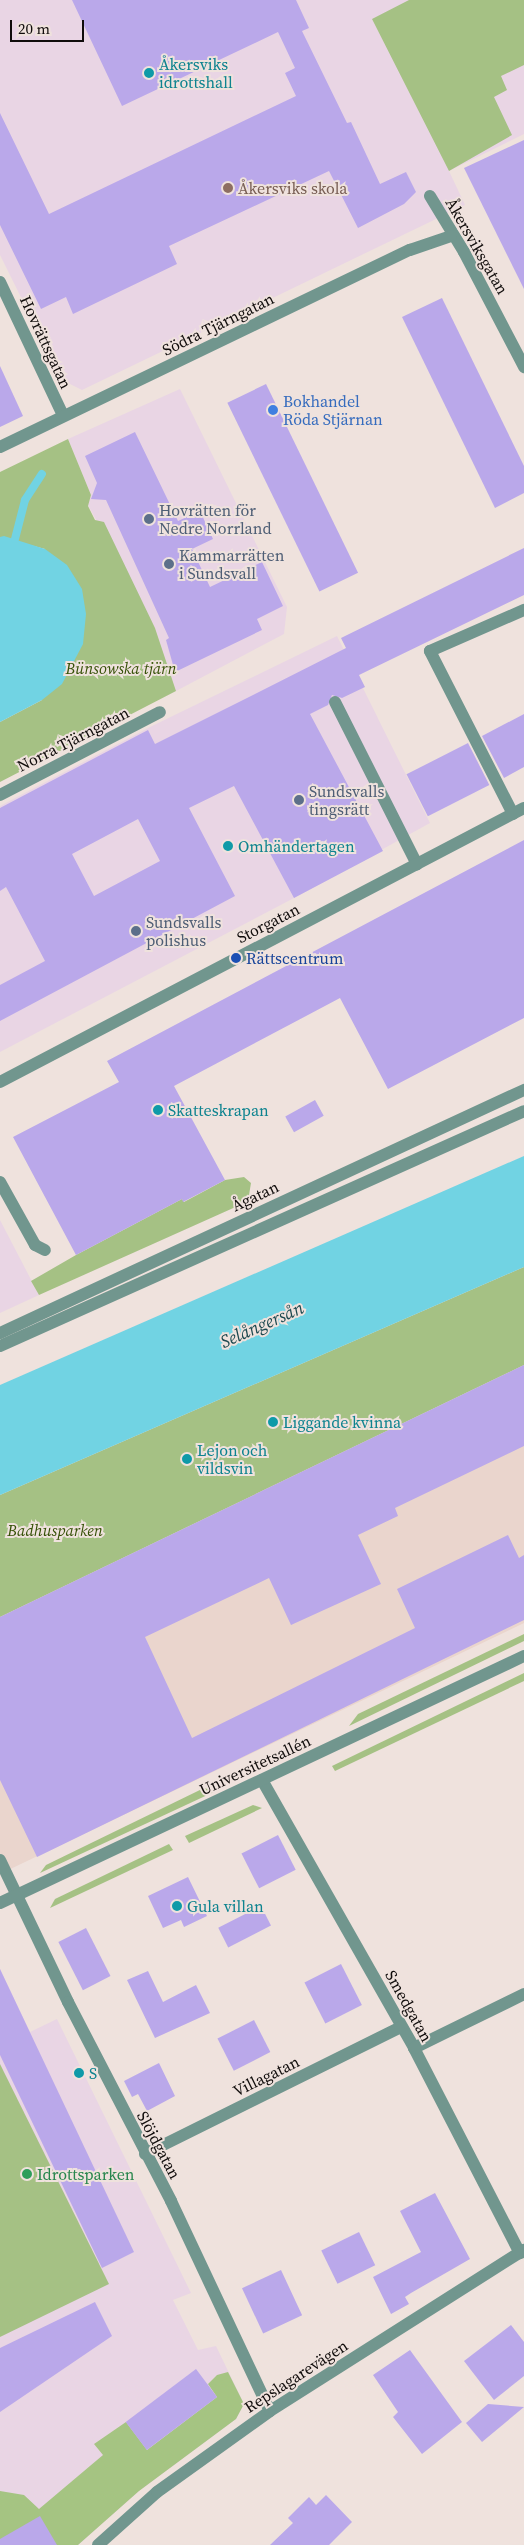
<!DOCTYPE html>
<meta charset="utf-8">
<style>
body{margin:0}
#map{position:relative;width:524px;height:2545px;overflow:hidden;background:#efe2dd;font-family:"Source Serif 4",serif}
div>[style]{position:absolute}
.commercial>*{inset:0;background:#e9d5e4}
.built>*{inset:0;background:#ead5cd}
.green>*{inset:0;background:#a5c184}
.forest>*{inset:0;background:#a5c482}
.water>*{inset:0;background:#71d3e3}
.stream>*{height:8px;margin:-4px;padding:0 4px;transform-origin:4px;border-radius:4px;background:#71d3e3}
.building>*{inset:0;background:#baa8ea;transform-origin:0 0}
.minor>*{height:12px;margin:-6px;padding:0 6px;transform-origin:6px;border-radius:6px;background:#71968e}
.dots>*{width:14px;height:14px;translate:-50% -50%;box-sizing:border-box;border:2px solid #efe2dd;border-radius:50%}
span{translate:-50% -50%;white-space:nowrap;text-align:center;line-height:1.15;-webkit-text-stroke:4px #efe2dd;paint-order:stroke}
.culture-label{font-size:16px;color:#0d838f}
.left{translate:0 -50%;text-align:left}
.education-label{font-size:16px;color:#785e54}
.street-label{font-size:16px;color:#100c0b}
.shop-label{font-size:16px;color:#366cbe}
.service-label{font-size:16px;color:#4e5e75}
.park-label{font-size:16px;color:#355006;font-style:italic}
.transit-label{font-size:16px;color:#164399}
.leisure-label{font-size:16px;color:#27864d}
.water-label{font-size:18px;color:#1b484f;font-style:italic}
.scale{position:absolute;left:10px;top:20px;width:74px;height:22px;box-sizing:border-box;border:2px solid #100c0b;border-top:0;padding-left:6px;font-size:15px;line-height:18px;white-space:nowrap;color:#100c0b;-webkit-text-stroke:4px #efe2dd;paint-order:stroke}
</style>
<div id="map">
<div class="commercial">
<i style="clip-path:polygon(0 0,524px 0,524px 134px,449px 171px,465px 205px,82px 390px,62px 380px,0 255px)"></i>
<i style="clip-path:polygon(180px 389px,287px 607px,284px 634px,176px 691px,155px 628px,88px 505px,91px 495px,68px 439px)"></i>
<i style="clip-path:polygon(337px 636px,430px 823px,294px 898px,0 1052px,0 806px,150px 727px)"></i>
<i style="clip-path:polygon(0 1220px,39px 1295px,0 1313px)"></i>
<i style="clip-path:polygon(0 1969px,30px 2032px,57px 2019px,191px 2293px,173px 2300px,198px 2350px,216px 2346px,244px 2404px,236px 2419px,139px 2491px,78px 2545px,0 2545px)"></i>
</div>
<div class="built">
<i style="clip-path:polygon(524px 1365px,524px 1623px,0 1874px,0 1617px)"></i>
</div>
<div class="green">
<i style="clip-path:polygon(409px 0,524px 0,524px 65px,501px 76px,507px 90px,494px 97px,512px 135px,449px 171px,372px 19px)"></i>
<i style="clip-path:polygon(68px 439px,91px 495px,88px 506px,95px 520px,104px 522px,155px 628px,176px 691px,0 782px,0 722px,42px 700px,45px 549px,0 537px,0 472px)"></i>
<i style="clip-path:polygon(244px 1177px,251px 1183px,249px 1195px,240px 1205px,39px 1295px,31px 1281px,76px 1255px,182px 1199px,184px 1202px,225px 1180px)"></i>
<i style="clip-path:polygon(524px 1267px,524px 1365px,0 1617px,0 1495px)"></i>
<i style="clip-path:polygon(524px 1634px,524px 1641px,349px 1726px,358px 1714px)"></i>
<i style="clip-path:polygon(524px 1673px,524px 1681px,335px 1771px,332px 1766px)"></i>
<i style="clip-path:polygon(204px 1788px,216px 1791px,40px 1873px,46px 1865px)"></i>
<i style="clip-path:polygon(253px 1805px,262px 1808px,189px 1843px,185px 1836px)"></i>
<i style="clip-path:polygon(169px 1844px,173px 1850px,50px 1908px,55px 1899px)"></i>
<i style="clip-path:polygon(0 2064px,109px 2284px,0 2337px)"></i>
</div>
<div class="forest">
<i style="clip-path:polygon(228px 2372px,244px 2404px,236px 2419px,139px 2491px,78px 2545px,0 2545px,0 2491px,24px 2495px,39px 2509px,103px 2455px,94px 2444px,126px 2422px,147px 2450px,217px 2397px,208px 2384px,217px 2375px)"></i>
</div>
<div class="water">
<i style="clip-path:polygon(4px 536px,45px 549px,67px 565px,82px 589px,86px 614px,83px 644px,62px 684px,42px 700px,0 722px,0 537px)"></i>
<i style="clip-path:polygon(524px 1156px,524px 1267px,0 1495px,0 1385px)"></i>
</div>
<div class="stream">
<i style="left:15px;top:539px;width:40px;rotate:-75.6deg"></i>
<i style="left:25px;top:500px;width:31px;rotate:-57deg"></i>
</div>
<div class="building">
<i style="clip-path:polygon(72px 0,296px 0,309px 28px,302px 31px,347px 123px,351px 122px,380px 184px,406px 172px,416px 192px,404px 204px,358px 228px,329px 171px,169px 246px,177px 264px,73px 314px,66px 297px,41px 309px,0 225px,0 113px,49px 214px,296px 96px,285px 73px,295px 68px,278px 32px,122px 106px)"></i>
<i style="clip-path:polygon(524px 140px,524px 289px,464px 168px)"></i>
<i style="clip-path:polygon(442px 298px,524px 466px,524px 493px,495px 508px,402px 317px)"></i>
<i style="clip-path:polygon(0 366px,23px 416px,0 427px)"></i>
<i style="left:266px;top:384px;width:210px;height:43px;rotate:64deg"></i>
<i style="clip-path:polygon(135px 432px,178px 521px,200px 511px,213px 539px,192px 549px,210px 587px,262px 562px,283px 606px,257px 619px,262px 630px,175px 672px,166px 640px,169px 638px,106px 500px,91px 499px,97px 483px,85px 456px)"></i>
<i style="clip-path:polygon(evenodd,524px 548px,524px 595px,359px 675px,365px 687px,342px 698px,332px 695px,328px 705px,310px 714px,383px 851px,294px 898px,234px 786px,189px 808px,235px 896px,0 1021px,0 985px,45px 961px,6px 887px,0 891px,0 808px,148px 730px,155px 744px,229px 707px,346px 648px,341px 638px,524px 548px,138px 819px,160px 861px,94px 896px,72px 854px,138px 819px)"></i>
<i style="clip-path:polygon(524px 714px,524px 767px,504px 778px,482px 736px)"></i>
<i style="left:468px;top:743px;width:47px;height:69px;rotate:63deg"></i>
<i style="clip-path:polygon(524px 840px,524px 1018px,388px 1089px,340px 998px,174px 1086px,225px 1180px,183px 1202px,182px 1199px,76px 1255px,13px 1137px,119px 1082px,107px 1061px)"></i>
<i style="left:315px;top:1100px;width:18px;height:34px;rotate:61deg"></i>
<i style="clip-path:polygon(524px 1365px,524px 1446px,395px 1508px,398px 1516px,358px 1535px,381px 1584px,291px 1625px,269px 1578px,145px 1637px,192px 1738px,415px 1628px,397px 1589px,508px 1535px,519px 1558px,524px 1555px,524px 1620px,37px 1857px,0 1780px,0 1617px)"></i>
<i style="left:278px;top:1835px;width:39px;height:41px;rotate:63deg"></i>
<i style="clip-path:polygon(188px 1877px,207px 1916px,184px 1927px,181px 1920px,163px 1928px,148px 1896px)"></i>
<i style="left:261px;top:1906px;width:22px;height:48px;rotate:63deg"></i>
<i style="left:86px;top:1928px;width:54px;height:31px;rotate:63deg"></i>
<i style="left:341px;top:1964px;width:46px;height:41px;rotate:63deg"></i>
<i style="clip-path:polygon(0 1969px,134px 2252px,102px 2268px,0 2055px)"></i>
<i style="clip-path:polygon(148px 1971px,163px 2002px,196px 1985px,210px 2013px,155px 2038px,127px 1980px)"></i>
<i style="left:254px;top:2020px;width:36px;height:41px;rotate:63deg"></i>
<i style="clip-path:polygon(159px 2063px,175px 2096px,147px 2111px,138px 2094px,132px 2097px,124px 2081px)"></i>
<i style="clip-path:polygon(435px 2193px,470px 2259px,411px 2293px,405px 2297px,409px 2304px,391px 2314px,373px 2277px,421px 2252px,400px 2211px)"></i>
<i style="left:359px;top:2232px;width:37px;height:42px;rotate:64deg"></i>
<i style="left:281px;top:2270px;width:50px;height:43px;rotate:65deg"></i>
<i style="clip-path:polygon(95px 2302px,112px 2336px,0 2412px,0 2348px)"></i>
<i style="clip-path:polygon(511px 2325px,524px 2342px,524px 2376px,494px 2400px,464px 2361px)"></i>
<i style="clip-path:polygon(410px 2350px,462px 2422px,422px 2454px,393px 2417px,398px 2412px,373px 2375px)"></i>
<i style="left:196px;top:2369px;width:35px;height:88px;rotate:53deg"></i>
<i style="clip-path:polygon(488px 2404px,524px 2407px,482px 2442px,466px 2423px)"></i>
<i style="clip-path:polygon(326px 2495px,352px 2522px,329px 2545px,270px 2545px,293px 2523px,288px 2518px,309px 2497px,316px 2505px)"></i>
<i style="clip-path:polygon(40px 2516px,57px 2545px,0 2545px,0 2539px)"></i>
</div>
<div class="minor">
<i style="left:430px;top:196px;width:66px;rotate:58.7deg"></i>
<i style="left:464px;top:252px;width:130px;rotate:62.4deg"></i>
<i style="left:0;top:282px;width:147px;rotate:64.7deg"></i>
<i style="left:0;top:447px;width:455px;rotate:-25.7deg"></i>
<i style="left:410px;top:250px;width:43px;rotate:-18.9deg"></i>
<i style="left:335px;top:702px;width:182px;rotate:63.2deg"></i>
<i style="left:0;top:795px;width:180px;rotate:-27.4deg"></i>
<i style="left:513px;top:814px;width:183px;rotate:-117deg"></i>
<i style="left:430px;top:651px;width:103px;rotate:-23.6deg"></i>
<i style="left:0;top:1082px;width:591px;rotate:-27.61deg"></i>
<i style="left:0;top:1182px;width:72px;rotate:60.9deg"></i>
<i style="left:35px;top:1245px;width:11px;rotate:27deg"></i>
<i style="left:0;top:1333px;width:578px;rotate:-24.88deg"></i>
<i style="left:0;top:1346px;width:574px;rotate:-24.15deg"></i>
<i style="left:262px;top:1780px;width:308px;rotate:60.4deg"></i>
<i style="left:414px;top:2048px;width:231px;rotate:62.7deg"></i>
<i style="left:0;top:1860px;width:157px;rotate:64.4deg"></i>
<i style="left:68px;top:2002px;width:224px;rotate:62.6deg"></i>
<i style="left:171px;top:2201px;width:232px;rotate:64.8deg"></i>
<i style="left:0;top:1903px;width:579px;rotate:-25.24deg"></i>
<i style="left:414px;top:2048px;width:123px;rotate:-26.1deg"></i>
<i style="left:145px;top:2154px;width:286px;rotate:-26.4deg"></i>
<i style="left:98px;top:2545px;width:79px;rotate:-41.9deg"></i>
<i style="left:157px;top:2492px;width:139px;rotate:-35.6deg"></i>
<i style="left:270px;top:2411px;width:301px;rotate:-32.4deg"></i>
</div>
<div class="dots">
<i style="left:149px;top:73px;background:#0f9aa8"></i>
<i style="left:228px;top:188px;background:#8d6e63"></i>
<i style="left:273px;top:410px;background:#3f7fe0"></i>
<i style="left:149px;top:519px;background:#5c6f8a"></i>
<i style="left:169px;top:564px;background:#5c6f8a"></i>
<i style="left:299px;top:800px;background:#5c6f8a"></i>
<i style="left:228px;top:846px;background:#0f9aa8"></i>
<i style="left:136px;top:931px;background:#5c6f8a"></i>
<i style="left:236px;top:958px;background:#1a4fb4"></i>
<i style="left:158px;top:1110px;background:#0f9aa8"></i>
<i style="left:273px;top:1422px;background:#0f9aa8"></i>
<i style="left:187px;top:1459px;background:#0f9aa8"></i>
<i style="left:177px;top:1906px;background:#0f9aa8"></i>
<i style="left:79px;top:2073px;background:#0f9aa8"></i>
<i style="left:27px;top:2174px;background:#2e9e5b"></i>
</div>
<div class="culture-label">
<span class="left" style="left:159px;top:73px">Åkersviks<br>idrottshall</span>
<span class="left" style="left:238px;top:846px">Omhändertagen</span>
<span class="left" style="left:168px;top:1110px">Skatteskrapan</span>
<span class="left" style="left:283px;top:1422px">Liggande kvinna</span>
<span class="left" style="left:197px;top:1459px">Lejon och<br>vildsvin</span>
<span class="left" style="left:187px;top:1906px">Gula villan</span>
<span class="left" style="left:89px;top:2073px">S</span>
</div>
<div class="education-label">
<span class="left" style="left:238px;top:188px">Åkersviks skola</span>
</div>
<div class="street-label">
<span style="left:477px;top:246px;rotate:60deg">Åkersviksgatan</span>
<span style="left:218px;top:324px;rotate:-26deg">Södra Tjärngatan</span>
<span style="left:46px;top:342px;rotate:65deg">Hovrättsgatan</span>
<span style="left:73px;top:739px;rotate:-27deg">Norra Tjärngatan</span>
<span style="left:268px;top:923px;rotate:-27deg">Storgatan</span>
<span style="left:255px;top:1196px;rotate:-25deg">Ågatan</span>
<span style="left:255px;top:1765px;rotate:-25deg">Universitetsallén</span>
<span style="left:409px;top:2006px;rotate:61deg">Smedgatan</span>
<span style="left:266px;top:2076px;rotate:-26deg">Villagatan</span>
<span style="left:159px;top:2145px;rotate:62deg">Slöjdgatan</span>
<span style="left:296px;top:2376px;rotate:-33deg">Repslagarevägen</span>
</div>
<div class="shop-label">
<span class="left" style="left:283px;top:410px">Bokhandel<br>Röda Stjärnan</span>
</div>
<div class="service-label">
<span class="left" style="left:159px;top:519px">Hovrätten för<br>Nedre Norrland</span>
<span class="left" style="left:179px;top:564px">Kammarrätten<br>i Sundsvall</span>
<span class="left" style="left:309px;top:800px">Sundsvalls<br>tingsrätt</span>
<span class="left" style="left:146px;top:931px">Sundsvalls<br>polishus</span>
</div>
<div class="park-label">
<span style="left:121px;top:668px">Bünsowska tjärn</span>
<span style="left:55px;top:1530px">Badhusparken</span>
</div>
<div class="transit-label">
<span class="left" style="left:246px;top:958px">Rättscentrum</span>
</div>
<div class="leisure-label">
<span class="left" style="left:37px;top:2174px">Idrottsparken</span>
</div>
<div class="water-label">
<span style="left:262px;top:1325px;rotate:-24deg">Selångersån</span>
</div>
<div class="scale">20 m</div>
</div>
